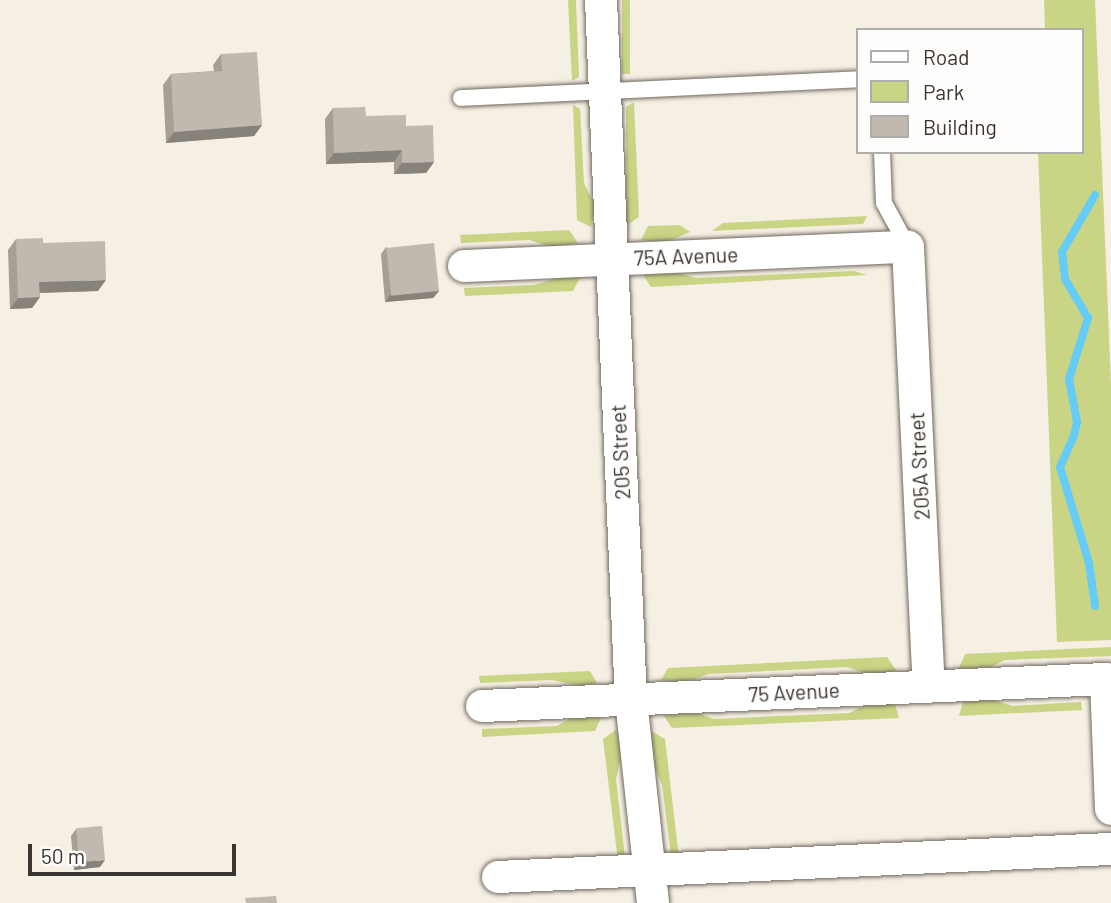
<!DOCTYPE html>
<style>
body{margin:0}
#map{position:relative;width:1111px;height:903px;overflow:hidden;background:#f6efe3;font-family:Barlow,sans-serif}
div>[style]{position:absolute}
.green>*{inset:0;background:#cad485;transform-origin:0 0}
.stream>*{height:8px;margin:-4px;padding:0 4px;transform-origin:4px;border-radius:4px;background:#65cbf7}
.roads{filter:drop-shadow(0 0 2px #6f685e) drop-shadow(0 0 2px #6f685e)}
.lane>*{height:16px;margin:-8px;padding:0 8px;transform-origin:8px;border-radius:8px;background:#fff}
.street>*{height:32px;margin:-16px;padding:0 16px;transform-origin:16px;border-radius:16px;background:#fff}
.wall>*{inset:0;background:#a69f96}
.shaded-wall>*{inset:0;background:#87827a}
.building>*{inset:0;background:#c1b9af;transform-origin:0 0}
span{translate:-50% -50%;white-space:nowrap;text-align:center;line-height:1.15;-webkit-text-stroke:5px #fefdfb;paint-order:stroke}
.street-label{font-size:21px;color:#383531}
.legend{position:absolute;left:856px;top:28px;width:228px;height:126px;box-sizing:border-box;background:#fefdfb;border:2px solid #afadaa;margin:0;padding:9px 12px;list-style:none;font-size:21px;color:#383531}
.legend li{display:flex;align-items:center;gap:14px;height:35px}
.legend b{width:35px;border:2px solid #afadaa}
.scale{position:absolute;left:28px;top:844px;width:208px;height:32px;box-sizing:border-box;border:4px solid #383531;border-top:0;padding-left:9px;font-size:21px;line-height:24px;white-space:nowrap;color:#383531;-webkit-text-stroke:5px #fefdfb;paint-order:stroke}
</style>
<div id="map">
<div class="green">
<i style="clip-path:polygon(568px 0,576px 0,579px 77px,572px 81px)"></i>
<i style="left:622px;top:0;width:8px;height:74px"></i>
<i style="clip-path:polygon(1044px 0,1095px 0,1111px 384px,1111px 640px,1057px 642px,1038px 152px,1081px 152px,1081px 30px,1045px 30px)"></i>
<i style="clip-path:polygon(634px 102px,639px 217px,626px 226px,626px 107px)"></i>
<i style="clip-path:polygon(573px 105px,580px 109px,584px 183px,595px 205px,591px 227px,577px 220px)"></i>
<i style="clip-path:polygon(867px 216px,863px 224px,712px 231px,723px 223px)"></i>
<i style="clip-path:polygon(680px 225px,690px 232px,664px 243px,641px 240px,648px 226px)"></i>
<i style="clip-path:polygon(569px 230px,578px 243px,558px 249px,529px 240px,461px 243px,460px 235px)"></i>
<i style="clip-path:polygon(664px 269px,696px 278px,854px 271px,867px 275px,651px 287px,643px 275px)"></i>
<i style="clip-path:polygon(571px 274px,580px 278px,573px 291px,465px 296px,464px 288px,534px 285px)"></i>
<i style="clip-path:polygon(1111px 647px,1111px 656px,1005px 660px,985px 670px,959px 668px,965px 654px)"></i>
<i style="clip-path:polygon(887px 657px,896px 670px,886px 676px,872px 676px,847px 667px,708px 674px,684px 684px,661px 680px,668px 668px)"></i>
<i style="clip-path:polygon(590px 671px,597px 683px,588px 687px,551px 680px,480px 683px,479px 676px)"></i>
<i style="clip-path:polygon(964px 698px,985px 698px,1013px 706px,1081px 702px,1082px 710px,959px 716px)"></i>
<i style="clip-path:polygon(894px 701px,899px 718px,672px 728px,664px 716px,692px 711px,714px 719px,849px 713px,871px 703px)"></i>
<i style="clip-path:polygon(574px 716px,601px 718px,595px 731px,482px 737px,482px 729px,557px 726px)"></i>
<i style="clip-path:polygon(616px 730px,622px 753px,616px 779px,625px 857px,618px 861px,603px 739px)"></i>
<i style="clip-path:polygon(651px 731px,665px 739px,679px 858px,671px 855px,662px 785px,650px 757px)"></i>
</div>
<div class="stream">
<i style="left:1095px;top:606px;width:43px;rotate:-97.9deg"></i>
<i style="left:1089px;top:563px;width:100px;rotate:-106.8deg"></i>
<i style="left:1060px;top:467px;width:35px;rotate:-66deg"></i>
<i style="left:1074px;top:435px;width:13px;rotate:-77deg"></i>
<i style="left:1077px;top:422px;width:44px;rotate:-100.5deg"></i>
<i style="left:1069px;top:379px;width:64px;rotate:-72.7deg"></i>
<i style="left:1088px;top:318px;width:45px;rotate:-120.5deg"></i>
<i style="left:1065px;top:279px;width:27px;rotate:-96deg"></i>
<i style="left:1062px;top:252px;width:66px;rotate:-59.9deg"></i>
</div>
<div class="roads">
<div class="lane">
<i style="left:461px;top:98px;width:396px;rotate:-2.7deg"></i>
<i style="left:882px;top:152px;width:51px;rotate:87.8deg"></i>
<i style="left:884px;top:203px;width:50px;rotate:61.4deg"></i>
</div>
<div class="street">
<i style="left:601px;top:0;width:701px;rotate:87.55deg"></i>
<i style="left:631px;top:700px;width:204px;rotate:83.8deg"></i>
<i style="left:464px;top:266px;width:444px;rotate:-2.5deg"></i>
<i style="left:908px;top:247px;width:439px;rotate:87.3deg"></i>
<i style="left:482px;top:706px;width:625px;rotate:-2.48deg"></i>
<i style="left:1106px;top:679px;width:130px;rotate:87.8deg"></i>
<i style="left:498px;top:877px;width:614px;rotate:-2.62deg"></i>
</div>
</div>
<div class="wall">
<i style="clip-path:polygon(221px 54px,262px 125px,254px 136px,166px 143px,163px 85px,171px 74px,214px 71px,213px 65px)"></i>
<i style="clip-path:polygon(333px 108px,406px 126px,434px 162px,426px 173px,394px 174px,394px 162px,326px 164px,325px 119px)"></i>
<i style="clip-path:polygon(16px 239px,43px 243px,98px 291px,40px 293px,40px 297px,32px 308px,10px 309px,8px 250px)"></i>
<i style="clip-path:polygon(386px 247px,439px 291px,433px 298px,385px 302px,381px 254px)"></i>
<i style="clip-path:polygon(76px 829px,100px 867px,74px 870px,71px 836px)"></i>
</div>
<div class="shaded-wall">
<i style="clip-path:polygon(262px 125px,254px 136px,166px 143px,174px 132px)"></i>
<i style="clip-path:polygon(402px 150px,394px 162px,326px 164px,334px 153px)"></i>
<i style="clip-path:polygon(434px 162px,426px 173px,394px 174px,402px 163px)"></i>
<i style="clip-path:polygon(106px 280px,98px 291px,31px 293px,39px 282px)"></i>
<i style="clip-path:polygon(439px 291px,433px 298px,385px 302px,390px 295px)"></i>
<i style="clip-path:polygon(40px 297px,32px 308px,10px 309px,18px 298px)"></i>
<i style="clip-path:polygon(105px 860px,100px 867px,74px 870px,79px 862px)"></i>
</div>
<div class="building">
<i style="clip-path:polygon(257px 52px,262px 125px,174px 132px,171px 74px,222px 71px,221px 54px)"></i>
<i style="clip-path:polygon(365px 107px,366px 116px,406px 115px,406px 126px,433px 125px,434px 162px,402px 163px,402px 150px,334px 153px,333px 108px)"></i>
<i style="clip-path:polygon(43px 238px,43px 243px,105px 241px,106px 280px,39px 282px,40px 297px,18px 298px,16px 239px)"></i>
<i style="left:434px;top:243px;width:48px;height:48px;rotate:84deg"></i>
<i style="left:102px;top:826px;width:34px;height:26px;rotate:85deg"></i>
<i style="clip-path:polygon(276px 896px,277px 903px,246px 903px,245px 898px)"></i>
</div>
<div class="street-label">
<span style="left:686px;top:256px;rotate:-2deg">75A Avenue</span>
<span style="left:620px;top:452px;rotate:-93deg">205 Street</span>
<span style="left:919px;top:466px;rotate:-93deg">205A Street</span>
<span style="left:794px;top:692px;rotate:-3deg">75 Avenue</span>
</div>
<ul class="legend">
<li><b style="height:9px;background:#fff"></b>Road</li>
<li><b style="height:19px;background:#cad485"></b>Park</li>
<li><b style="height:19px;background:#c1b9af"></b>Building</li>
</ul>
<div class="scale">50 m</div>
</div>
